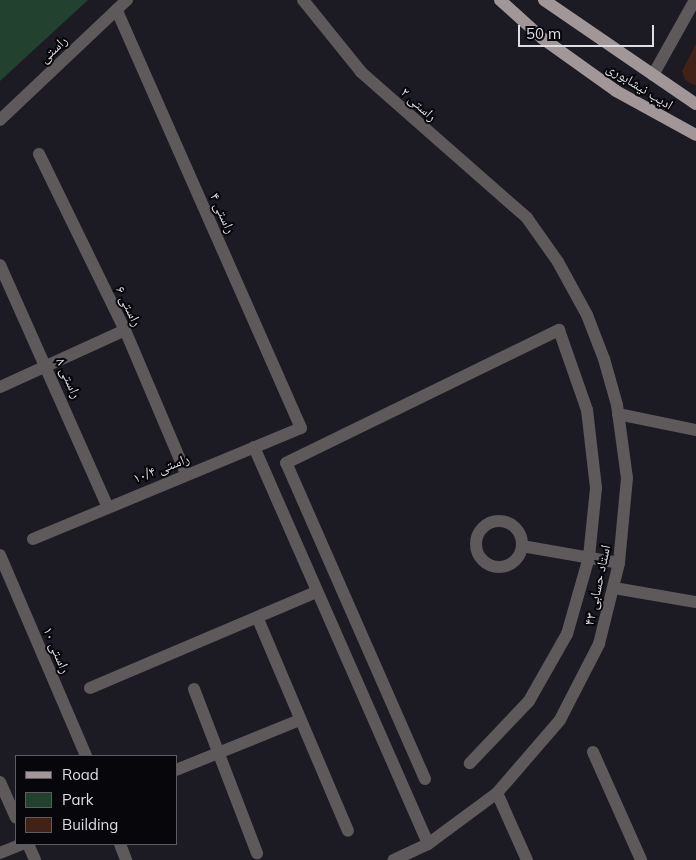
<!DOCTYPE html>
<meta charset="utf-8">
<style>
body{margin:0}
#map{position:relative;width:696px;height:860px;overflow:hidden;background:#1c1b23;font-family:Mulish,"Noto Naskh Arabic",sans-serif}
div>[style]{position:absolute}
.green>*{inset:0;background:#22412e}
.building>*{inset:0;background:#422217}
.minor>*{height:12px;margin:-6px;padding:0 6px;transform-origin:6px;border-radius:6px;background:#5e595a}
.minor>.ring{margin:-6px;padding:0;box-sizing:content-box;background:none;border:12px solid #5e595a;border-radius:50%}
.major>*{height:12px;margin:-6px;padding:0 6px;transform-origin:6px;border-radius:6px;background:#a19698}
span{translate:-50% -50%;white-space:nowrap;text-align:center;line-height:1.15;-webkit-text-stroke:4px #07060a;paint-order:stroke}
.street-label{font-size:14px;color:#dfdee4}
.legend{position:absolute;left:15px;top:755px;width:162px;height:90px;box-sizing:border-box;background:#07060a;border:1px solid #5d5c61;margin:0;padding:6px 9px;list-style:none;font-size:15px;color:#dfdee4}
.legend li{display:flex;align-items:center;gap:10px;height:25px}
.legend b{width:25px;border:1px solid #5d5c61}
.scale{position:absolute;left:518px;top:25px;width:136px;height:22px;box-sizing:border-box;border:2px solid #dfdee4;border-top:0;padding-left:6px;font-size:15px;line-height:18px;white-space:nowrap;color:#dfdee4;-webkit-text-stroke:4px #07060a;paint-order:stroke}
</style>
<div id="map">
<div class="green">
<i style="clip-path:polygon(0 0,88px 0,0 81px)"></i>
</div>
<div class="building">
<i style="clip-path:polygon(696px 44px,696px 86px,685px 80px,682px 71px)"></i>
</div>
<div class="minor">
<i style="left:303px;top:0;width:92px;rotate:51.1deg"></i>
<i style="left:361px;top:72px;width:221px;rotate:41.3deg"></i>
<i style="left:527px;top:218px;width:54px;rotate:54.8deg"></i>
<i style="left:558px;top:262px;width:60px;rotate:61.3deg"></i>
<i style="left:587px;top:315px;width:47px;rotate:68.9deg"></i>
<i style="left:604px;top:359px;width:48px;rotate:74.2deg"></i>
<i style="left:617px;top:405px;width:74px;rotate:82.2deg"></i>
<i style="left:627px;top:478px;width:85px;rotate:95.4deg"></i>
<i style="left:619px;top:563px;width:83px;rotate:103.9deg"></i>
<i style="left:599px;top:644px;width:85px;rotate:117.2deg"></i>
<i style="left:560px;top:720px;width:96px;rotate:130.8deg"></i>
<i style="left:497px;top:793px;width:86px;rotate:143.5deg"></i>
<i style="left:428px;top:844px;width:38px;rotate:155deg"></i>
<i style="left:653px;top:75px;width:86px;rotate:-60.8deg"></i>
<i style="left:0;top:120px;width:175px;rotate:-43.4deg"></i>
<i style="left:39px;top:154px;width:196px;rotate:64deg"></i>
<i style="left:125px;top:330px;width:156px;rotate:67deg"></i>
<i style="left:0;top:265px;width:263px;rotate:66deg"></i>
<i style="left:0;top:387px;width:137px;rotate:-24.5deg"></i>
<i style="left:618px;top:414px;width:80px;rotate:11.6deg"></i>
<i style="left:254px;top:447px;width:433px;rotate:66.3deg"></i>
<i class="ring" style="left:476px;top:521px;width:34px;height:34px"></i>
<i style="left:33px;top:539px;width:290px;rotate:-22.5deg"></i>
<i style="left:301px;top:428px;width:457px;rotate:-113.8deg"></i>
<i style="left:522px;top:546px;width:98px;rotate:9.9deg"></i>
<i style="left:0;top:555px;width:219px;rotate:66.8deg"></i>
<i style="left:614px;top:588px;width:83px;rotate:9.7deg"></i>
<i style="left:258px;top:619px;width:230px;rotate:67deg"></i>
<i style="left:90px;top:688px;width:246px;rotate:-23deg"></i>
<i style="left:194px;top:689px;width:176px;rotate:69deg"></i>
<i style="left:593px;top:752px;width:118px;rotate:66deg"></i>
<i style="left:176px;top:770px;width:134px;rotate:-22deg"></i>
<i style="left:425px;top:779px;width:345px;rotate:-113.7deg"></i>
<i style="left:286px;top:463px;width:304px;rotate:-26deg"></i>
<i style="left:559px;top:330px;width:85px;rotate:70.7deg"></i>
<i style="left:587px;top:410px;width:79px;rotate:83.4deg"></i>
<i style="left:596px;top:488px;width:69px;rotate:95.8deg"></i>
<i style="left:589px;top:557px;width:80px;rotate:105.9deg"></i>
<i style="left:567px;top:634px;width:77px;rotate:119.6deg"></i>
<i style="left:529px;top:701px;width:86px;rotate:133.6deg"></i>
<i style="left:0;top:782px;width:39px;rotate:66deg"></i>
<i style="left:497px;top:793px;width:73px;rotate:65.9deg"></i>
<i style="left:28px;top:844px;width:17px;rotate:66deg"></i>
<i style="left:120px;top:844px;width:17px;rotate:69deg"></i>
<i style="left:0;top:853px;width:24px;rotate:-22deg"></i>
</div>
<div class="major">
<i style="left:500px;top:0;width:57px;rotate:42.1deg"></i>
<i style="left:542px;top:38px;width:91px;rotate:35.6deg"></i>
<i style="left:616px;top:91px;width:91px;rotate:28.8deg"></i>
<i style="left:544px;top:0;width:184px;rotate:34.4deg"></i>
</div>
<div class="street-label">
<span style="left:53px;top:49px;rotate:-43deg">راستی</span>
<span style="left:640px;top:86px;rotate:32deg">ادیب نیشابوری</span>
<span style="left:419px;top:104px;rotate:42deg">راستی ۲</span>
<span style="left:223px;top:213px;rotate:66deg">راستی ۴</span>
<span style="left:129px;top:306px;rotate:64deg">راستی ۶</span>
<span style="left:69px;top:378px;rotate:66deg">راستی ۸</span>
<span style="left:161px;top:468px;rotate:-21deg">راستی ۱۰/۴</span>
<span style="left:597px;top:585px;rotate:-78deg">استاد حسابی ۴۳</span>
<span style="left:57px;top:650px;rotate:67deg">راستی ۱۰</span>
</div>
<ul class="legend">
<li><b style="height:6px;background:#a19698"></b>Road</li>
<li><b style="height:14px;background:#22412e"></b>Park</li>
<li><b style="height:14px;background:#422217"></b>Building</li>
</ul>
<div class="scale">50 m</div>
</div>
